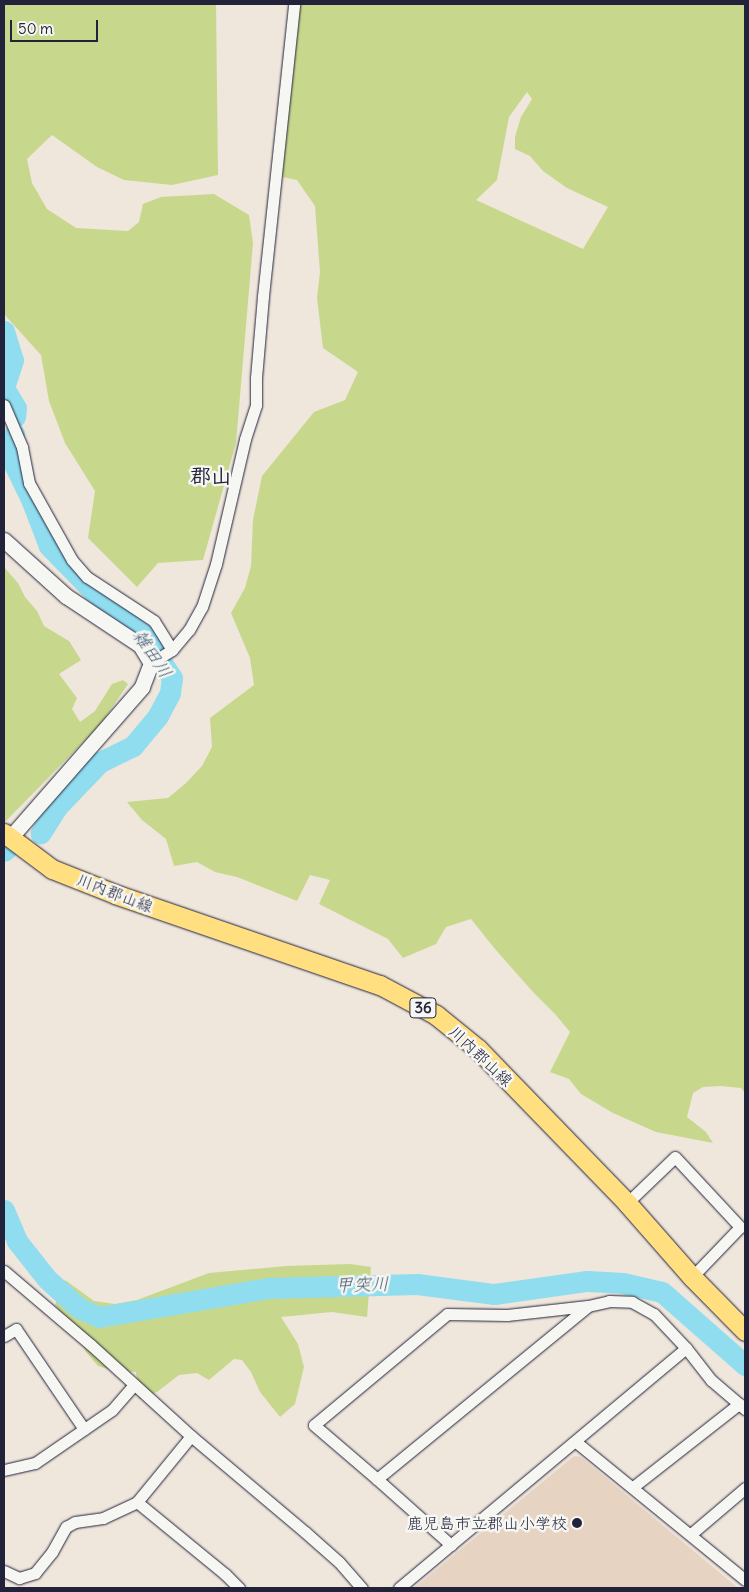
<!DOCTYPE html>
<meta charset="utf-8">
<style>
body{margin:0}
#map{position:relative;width:749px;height:1592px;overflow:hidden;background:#efe6dc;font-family:Delius,"Klee One",sans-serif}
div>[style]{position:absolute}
.built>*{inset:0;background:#e6d3c1}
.green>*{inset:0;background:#c7d88d}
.river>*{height:21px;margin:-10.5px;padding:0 10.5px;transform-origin:10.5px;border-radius:10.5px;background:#90ddf0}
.roads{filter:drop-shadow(0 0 1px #22223b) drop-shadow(0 0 1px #22223b)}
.minor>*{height:11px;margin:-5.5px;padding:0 5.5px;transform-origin:5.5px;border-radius:5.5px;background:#f6f6f2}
.tertiary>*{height:15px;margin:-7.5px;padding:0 7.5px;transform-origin:7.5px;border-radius:7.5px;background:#f6f6f2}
.primary>*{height:19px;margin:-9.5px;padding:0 9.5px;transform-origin:9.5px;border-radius:9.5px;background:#ffdf80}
.dots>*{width:14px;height:14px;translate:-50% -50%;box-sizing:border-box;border:2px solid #f6f6f2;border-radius:50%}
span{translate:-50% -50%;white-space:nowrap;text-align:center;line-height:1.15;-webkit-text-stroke:5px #f6f6f2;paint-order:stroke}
.shield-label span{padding:1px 4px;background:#f6f6f2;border:1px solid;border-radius:4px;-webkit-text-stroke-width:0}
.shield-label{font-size:15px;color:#22223b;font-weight:700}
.street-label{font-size:16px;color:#22223b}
.poi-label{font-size:16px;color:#22223b}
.right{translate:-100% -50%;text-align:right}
.water-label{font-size:18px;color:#435a71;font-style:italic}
.district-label{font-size:21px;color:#22223b;font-weight:700}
.frame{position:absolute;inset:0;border:5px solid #22223b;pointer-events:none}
.scale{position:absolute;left:10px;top:20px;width:88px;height:22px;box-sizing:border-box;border:2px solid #22223b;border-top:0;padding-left:6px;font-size:15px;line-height:18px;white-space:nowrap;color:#22223b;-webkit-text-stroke:4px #f6f6f2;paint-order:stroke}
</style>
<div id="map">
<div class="built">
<i style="clip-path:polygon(574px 1456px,581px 1457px,738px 1588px,414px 1588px)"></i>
</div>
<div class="green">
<i style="clip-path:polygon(4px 4px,216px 4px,218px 175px,172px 185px,124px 180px,97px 167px,52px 135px,27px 159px,32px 183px,47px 209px,76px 228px,128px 231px,139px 222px,143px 204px,161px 197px,214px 194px,249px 215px,253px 243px,236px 443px,203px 560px,158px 563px,137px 587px,88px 538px,95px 491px,65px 443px,49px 401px,41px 355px,4px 314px)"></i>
<i style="clip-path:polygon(evenodd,300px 4px,745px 4px,745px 1093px,741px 1088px,721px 1086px,703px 1087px,693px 1093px,687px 1117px,706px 1132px,713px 1143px,656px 1132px,613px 1113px,581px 1094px,569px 1079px,550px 1072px,570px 1032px,555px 1014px,533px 992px,495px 949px,471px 919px,446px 927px,436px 944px,403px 958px,388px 939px,319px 904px,330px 880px,310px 875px,297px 901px,237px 877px,215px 872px,197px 862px,174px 866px,166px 839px,142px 820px,127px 802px,168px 798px,186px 783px,202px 766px,212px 747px,210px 718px,254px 685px,250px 658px,231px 613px,245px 588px,251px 566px,253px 520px,262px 476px,314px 412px,345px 400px,358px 372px,323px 348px,317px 298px,320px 272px,315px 206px,297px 180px,277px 176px,293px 45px,300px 4px,527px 92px,532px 99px,521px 117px,515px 137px,515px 149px,530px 156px,543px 171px,567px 188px,608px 207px,583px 249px,476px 200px,497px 180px,509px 117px,527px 92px)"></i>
<i style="clip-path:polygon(4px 567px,18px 583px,25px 597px,37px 611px,44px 626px,69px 641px,81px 660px,59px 674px,77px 698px,72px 709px,80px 722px,95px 711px,112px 684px,123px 680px,128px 684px,101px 724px,4px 823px)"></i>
<i style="clip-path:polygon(350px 1264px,371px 1267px,367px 1317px,332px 1312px,281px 1317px,298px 1344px,304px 1367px,295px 1404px,280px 1417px,260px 1392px,251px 1372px,242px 1360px,234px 1359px,209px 1380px,197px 1373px,179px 1375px,157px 1392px,139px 1399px,136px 1372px,115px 1371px,98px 1366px,86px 1352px,77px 1333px,55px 1305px,65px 1280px,94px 1301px,115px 1304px,137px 1300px,209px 1273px,286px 1266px)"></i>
</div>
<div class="river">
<i style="left:4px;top:331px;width:30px;rotate:73deg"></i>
<i style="left:13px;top:360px;width:29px;rotate:108deg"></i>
<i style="left:4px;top:388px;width:23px;rotate:59deg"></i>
<i style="left:16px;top:408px;width:9px;rotate:96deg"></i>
<i style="left:14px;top:434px;width:24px;rotate:97deg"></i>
<i style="left:11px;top:458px;width:46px;rotate:64deg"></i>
<i style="left:31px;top:499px;width:50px;rotate:69deg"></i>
<i style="left:49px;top:546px;width:62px;rotate:45.7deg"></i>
<i style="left:92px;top:590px;width:67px;rotate:40.8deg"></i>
<i style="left:143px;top:634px;width:53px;rotate:56.6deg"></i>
<i style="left:172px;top:678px;width:15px;rotate:98deg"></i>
<i style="left:170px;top:693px;width:26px;rotate:118deg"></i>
<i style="left:158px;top:716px;width:39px;rotate:130deg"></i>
<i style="left:133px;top:746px;width:37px;rotate:154deg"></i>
<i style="left:100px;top:762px;width:62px;rotate:133.7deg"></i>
<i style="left:57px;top:807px;width:31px;rotate:122deg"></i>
<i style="left:4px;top:851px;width:7px;rotate:-45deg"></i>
<i style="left:4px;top:1210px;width:34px;rotate:67deg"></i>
<i style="left:17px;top:1241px;width:48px;rotate:51.7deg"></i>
<i style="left:47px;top:1279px;width:43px;rotate:42.2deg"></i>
<i style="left:79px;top:1308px;width:22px;rotate:24deg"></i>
<i style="left:99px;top:1317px;width:171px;rotate:-9.7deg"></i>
<i style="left:268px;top:1288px;width:149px;rotate:-1.5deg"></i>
<i style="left:417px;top:1284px;width:78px;rotate:7.4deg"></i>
<i style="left:494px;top:1294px;width:94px;rotate:-8deg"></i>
<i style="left:587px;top:1281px;width:36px;rotate:3deg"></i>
<i style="left:623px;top:1283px;width:40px;rotate:13deg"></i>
<i style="left:662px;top:1292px;width:111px;rotate:41.3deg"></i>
</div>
<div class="roads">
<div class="minor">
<i style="left:4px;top:405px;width:46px;rotate:66.8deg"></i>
<i style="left:22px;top:447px;width:37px;rotate:79deg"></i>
<i style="left:29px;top:483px;width:88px;rotate:60.8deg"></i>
<i style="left:72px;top:560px;width:23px;rotate:49deg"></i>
<i style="left:87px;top:577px;width:80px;rotate:33.3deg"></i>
<i style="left:154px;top:621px;width:34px;rotate:58deg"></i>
<i style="left:151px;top:663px;width:25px;rotate:-32deg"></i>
<i style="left:172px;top:650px;width:26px;rotate:-50deg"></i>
<i style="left:189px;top:630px;width:26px;rotate:-61deg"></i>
<i style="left:202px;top:607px;width:45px;rotate:-72deg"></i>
<i style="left:216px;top:564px;width:128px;rotate:-76.9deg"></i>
<i style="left:245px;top:439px;width:36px;rotate:-72deg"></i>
<i style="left:256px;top:405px;width:27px;rotate:-90deg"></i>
<i style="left:256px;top:378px;width:82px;rotate:-85.1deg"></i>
<i style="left:263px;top:296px;width:294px;rotate:-83.9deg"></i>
<i style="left:627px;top:1203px;width:66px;rotate:-43.8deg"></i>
<i style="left:675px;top:1157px;width:96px;rotate:47.1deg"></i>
<i style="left:740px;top:1227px;width:69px;rotate:133.8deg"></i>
<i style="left:4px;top:1271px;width:114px;rotate:40.4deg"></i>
<i style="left:91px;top:1345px;width:135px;rotate:42.3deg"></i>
<i style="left:191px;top:1436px;width:149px;rotate:40.1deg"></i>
<i style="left:305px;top:1532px;width:45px;rotate:41.4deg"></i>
<i style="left:339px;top:1562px;width:35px;rotate:49deg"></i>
<i style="left:4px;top:1336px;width:14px;rotate:-30deg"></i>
<i style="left:16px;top:1329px;width:121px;rotate:55.8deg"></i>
<i style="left:576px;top:1442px;width:218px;rotate:39.2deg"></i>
<i style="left:4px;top:1470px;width:32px;rotate:-13deg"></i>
<i style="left:35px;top:1463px;width:93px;rotate:-34.5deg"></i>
<i style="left:112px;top:1410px;width:33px;rotate:-49deg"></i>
<i style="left:377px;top:1479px;width:83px;rotate:-139.4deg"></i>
<i style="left:314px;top:1425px;width:173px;rotate:-39.8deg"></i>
<i style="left:447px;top:1314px;width:60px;rotate:1deg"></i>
<i style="left:507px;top:1315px;width:81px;rotate:-6.4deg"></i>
<i style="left:633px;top:1487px;width:135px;rotate:-38.1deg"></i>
<i style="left:137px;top:1502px;width:114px;rotate:39.3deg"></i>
<i style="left:225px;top:1574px;width:20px;rotate:45deg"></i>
<i style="left:691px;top:1534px;width:71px;rotate:-40.4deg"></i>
<i style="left:451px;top:1545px;width:99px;rotate:-138.3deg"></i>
<i style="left:377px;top:1479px;width:273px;rotate:-39.3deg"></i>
<i style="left:588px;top:1306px;width:22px;rotate:-13deg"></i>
<i style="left:609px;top:1301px;width:23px;rotate:2deg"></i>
<i style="left:632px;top:1302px;width:25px;rotate:29deg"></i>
<i style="left:654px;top:1314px;width:47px;rotate:46.7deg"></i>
<i style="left:686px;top:1348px;width:41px;rotate:52deg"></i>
<i style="left:711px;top:1380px;width:45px;rotate:40.5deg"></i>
<i style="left:4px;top:1571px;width:17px;rotate:25deg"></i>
<i style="left:19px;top:1578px;width:17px;rotate:-17deg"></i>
<i style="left:35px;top:1573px;width:27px;rotate:-51deg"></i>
<i style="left:52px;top:1552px;width:29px;rotate:-61deg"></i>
<i style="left:66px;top:1527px;width:10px;rotate:-29deg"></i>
<i style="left:75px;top:1522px;width:28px;rotate:-8deg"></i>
<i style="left:103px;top:1518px;width:38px;rotate:-25deg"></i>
<i style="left:137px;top:1502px;width:85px;rotate:-50.7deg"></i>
<i style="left:399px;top:1588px;width:374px;rotate:-39.9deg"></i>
</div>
<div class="tertiary">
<i style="left:4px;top:540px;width:84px;rotate:42.1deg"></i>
<i style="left:66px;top:596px;width:89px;rotate:33.5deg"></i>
<i style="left:140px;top:645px;width:21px;rotate:59deg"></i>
<i style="left:151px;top:663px;width:26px;rotate:111deg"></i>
<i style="left:142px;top:687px;width:201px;rotate:131.2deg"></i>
</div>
<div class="primary">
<i style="left:4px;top:833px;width:60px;rotate:36.9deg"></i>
<i style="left:52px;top:869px;width:68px;rotate:21.6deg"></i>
<i style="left:115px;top:894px;width:280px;rotate:19deg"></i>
<i style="left:380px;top:985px;width:64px;rotate:28.2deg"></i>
<i style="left:436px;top:1015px;width:54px;rotate:39deg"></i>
<i style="left:478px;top:1049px;width:214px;rotate:45.9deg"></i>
<i style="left:627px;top:1203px;width:98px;rotate:48.7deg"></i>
<i style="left:692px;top:1277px;width:76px;rotate:45.5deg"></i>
</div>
</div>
<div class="dots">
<i style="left:577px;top:1523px;background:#22223b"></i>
</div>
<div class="shield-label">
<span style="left:423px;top:1008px">36</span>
</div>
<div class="street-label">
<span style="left:115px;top:893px;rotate:21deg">川内郡山線</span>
<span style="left:481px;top:1056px;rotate:43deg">川内郡山線</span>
</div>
<div class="poi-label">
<span class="right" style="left:567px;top:1523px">鹿児島市立郡山小学校</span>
</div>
<div class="water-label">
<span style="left:152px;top:654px;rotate:56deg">雑田川</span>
<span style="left:362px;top:1285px;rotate:-2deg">甲突川</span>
</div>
<div class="district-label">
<span style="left:211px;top:476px">郡山</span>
</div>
<div class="frame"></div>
<div class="scale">50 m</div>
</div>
